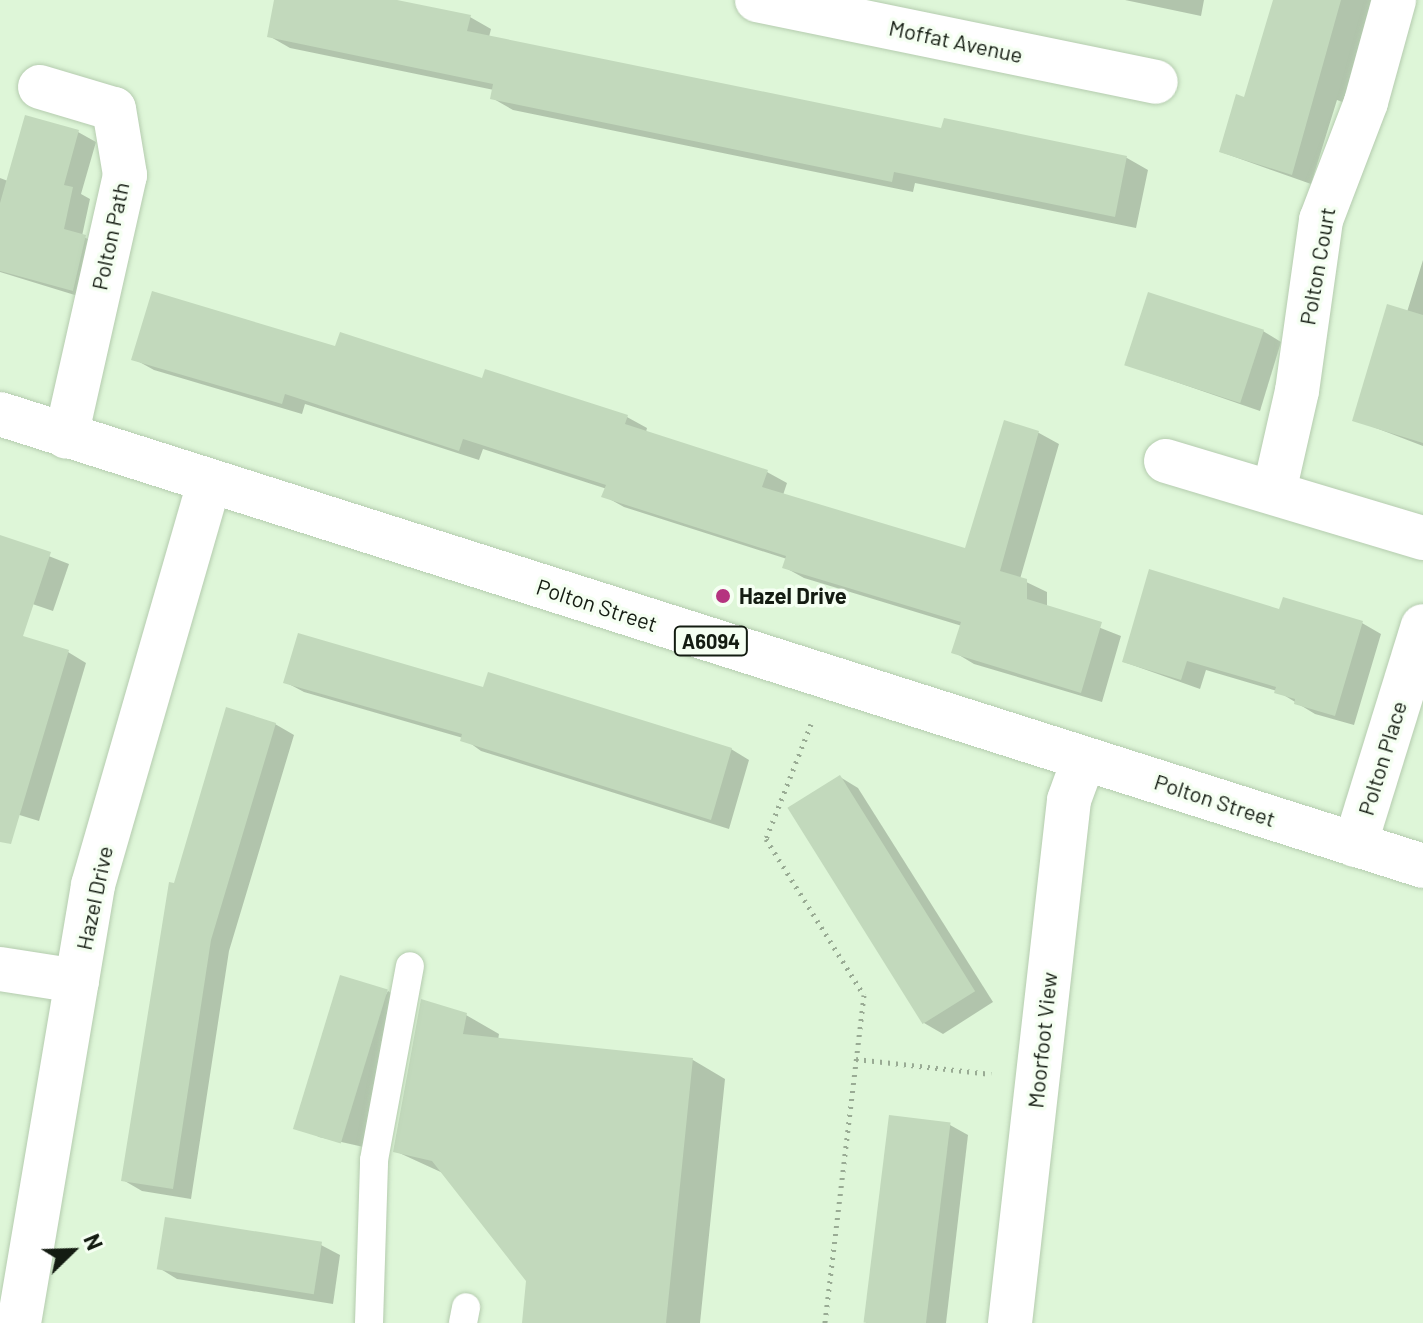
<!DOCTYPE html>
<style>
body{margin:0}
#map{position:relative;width:1423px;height:1323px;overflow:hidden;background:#def6d8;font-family:Barlow,sans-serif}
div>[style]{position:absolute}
.shadow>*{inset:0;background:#0003}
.building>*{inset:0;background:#c2d9bc;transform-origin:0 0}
.path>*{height:5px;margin-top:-2.5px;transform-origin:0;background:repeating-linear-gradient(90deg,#99ab94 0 2px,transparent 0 8px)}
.roads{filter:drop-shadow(0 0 2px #b5ccaf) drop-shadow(0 0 2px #b5ccaf)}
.service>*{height:28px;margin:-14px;padding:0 14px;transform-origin:14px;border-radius:14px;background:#fff}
.minor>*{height:44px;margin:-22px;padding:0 22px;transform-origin:22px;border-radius:22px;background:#fff}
.primary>*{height:44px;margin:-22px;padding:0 22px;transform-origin:22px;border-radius:22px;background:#fff}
.dots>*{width:22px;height:22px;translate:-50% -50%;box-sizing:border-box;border:4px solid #f5fff2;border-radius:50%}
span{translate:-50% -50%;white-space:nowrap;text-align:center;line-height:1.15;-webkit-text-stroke:7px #f5fff2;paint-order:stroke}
.shield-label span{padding:2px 6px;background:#f5fff2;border:2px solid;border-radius:6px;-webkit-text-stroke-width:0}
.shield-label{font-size:20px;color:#141c12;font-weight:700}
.street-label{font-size:22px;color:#141c12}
.poi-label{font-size:22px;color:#141c12;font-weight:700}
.left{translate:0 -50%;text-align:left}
.north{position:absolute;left:32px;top:1211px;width:80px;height:80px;-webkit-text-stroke:6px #f5fff2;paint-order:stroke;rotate:67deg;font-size:22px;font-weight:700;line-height:32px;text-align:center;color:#141c12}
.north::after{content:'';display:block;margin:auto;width:28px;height:36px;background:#141c12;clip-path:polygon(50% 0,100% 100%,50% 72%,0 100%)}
</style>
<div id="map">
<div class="shadow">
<i style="clip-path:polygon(276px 0,387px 0,470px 17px,491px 29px,489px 37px,943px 130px,945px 121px,1127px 158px,1148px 170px,1136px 228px,915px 183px,913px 192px,513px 110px,492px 98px,494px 90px,290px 48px,269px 36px)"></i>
<i style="clip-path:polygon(1125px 0,1204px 0,1201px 16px)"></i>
<i style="clip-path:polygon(1277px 0,1375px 0,1345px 103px,1337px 100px,1311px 184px,1221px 152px,1246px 99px)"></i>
<i style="clip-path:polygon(78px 132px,96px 142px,81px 194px,90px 199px,82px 236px,103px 247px,91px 300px,0 272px,0 178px,8px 181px)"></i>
<i style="clip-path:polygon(1423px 260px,1423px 446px,1355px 420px,1407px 312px)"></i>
<i style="clip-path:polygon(1263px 331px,1281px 342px,1260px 411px,1127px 365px)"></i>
<i style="clip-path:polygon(336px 348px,627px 417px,647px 428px,646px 432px,767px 472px,787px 483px,783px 495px,966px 550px,1005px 423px,1039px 433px,1059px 444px,1020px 579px,1047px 592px,1047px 607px,1121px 636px,1102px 702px,974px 664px,954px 652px,962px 626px,804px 578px,784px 567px,787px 559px,624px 507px,604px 496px,607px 489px,483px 449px,479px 460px,305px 404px,302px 414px,154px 370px,134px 359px)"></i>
<i style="clip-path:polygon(0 537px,69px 564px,53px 611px,0 593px)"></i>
<i style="clip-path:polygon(1362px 623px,1381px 634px,1354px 725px,1315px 714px,1277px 691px,1206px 670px,1200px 689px,1124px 662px)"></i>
<i style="clip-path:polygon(68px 652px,86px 663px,39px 821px,0 809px,0 704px)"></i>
<i style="clip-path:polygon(285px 682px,731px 749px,749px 760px,729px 829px,481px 751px,463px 738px,304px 692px)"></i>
<i style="clip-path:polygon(275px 724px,294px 735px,229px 951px,191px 1199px,142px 1191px,123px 1180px,175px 886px)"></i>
<i style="clip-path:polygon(840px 777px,858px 788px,993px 1002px,943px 1034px,924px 1023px)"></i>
<i style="clip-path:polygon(388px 991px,397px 997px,368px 1148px,319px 1137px,310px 1132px)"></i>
<i style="clip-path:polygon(466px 1015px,499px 1034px,498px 1040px,693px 1060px,725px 1079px,700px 1323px,524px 1323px,528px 1281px,445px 1174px,395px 1151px)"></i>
<i style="clip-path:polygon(950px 1125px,968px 1135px,946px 1323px,866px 1323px)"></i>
<i style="clip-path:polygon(321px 1245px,340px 1255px,333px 1304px,177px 1279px,159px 1268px)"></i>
</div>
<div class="building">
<i style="clip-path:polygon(274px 0,397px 0,471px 15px,467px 31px,941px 128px,944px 118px,1127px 156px,1115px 217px,894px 172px,892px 182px,490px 99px,493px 84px,267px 37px)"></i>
<i style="clip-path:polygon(1273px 0,1341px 0,1292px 175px,1219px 152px,1236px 94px,1244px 97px)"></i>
<i style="clip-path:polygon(25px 115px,79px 130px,64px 185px,73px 187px,64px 229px,86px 235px,73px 291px,0 271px,0 203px)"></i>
<i style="clip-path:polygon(152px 291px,335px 346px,340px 332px,482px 378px,485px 369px,628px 415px,625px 424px,768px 470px,762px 487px,965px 548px,1004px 420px,1039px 431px,1000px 571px,1027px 579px,1027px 599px,1102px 622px,1081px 693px,951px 653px,961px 622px,782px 568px,786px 556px,601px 497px,606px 485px,463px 439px,459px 451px,285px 394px,282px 404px,131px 360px)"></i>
<i style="left:1148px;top:292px;width:122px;height:77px;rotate:18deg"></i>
<i style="clip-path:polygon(1387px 304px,1423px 315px,1423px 443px,1352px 421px)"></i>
<i style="clip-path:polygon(0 535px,51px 552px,23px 636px,69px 650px,11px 844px,0 842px)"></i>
<i style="clip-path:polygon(1149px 569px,1279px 609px,1283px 597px,1363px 621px,1335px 716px,1294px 704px,1295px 699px,1274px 693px,1276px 687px,1187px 661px,1181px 680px,1122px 662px)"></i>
<i style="clip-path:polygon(298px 633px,483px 687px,488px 672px,732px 748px,711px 820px,460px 741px,462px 734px,283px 683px)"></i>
<i style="clip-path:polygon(226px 707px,276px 723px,211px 940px,173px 1189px,121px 1181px,169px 882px,174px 883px)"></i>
<i style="left:840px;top:775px;width:255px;height:62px;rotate:58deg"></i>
<i style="left:340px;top:975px;width:50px;height:161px;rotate:17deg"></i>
<i style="clip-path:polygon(421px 999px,467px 1013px,463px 1034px,693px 1058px,666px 1323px,522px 1323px,526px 1281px,432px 1161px,393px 1152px)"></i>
<i style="left:889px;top:1115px;width:62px;height:209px;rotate:7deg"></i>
<i style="left:165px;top:1217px;width:159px;height:53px;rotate:9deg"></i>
</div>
<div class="path">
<i style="left:811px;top:724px;width:123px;rotate:111.4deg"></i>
<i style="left:766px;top:839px;width:184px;rotate:57.9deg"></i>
<i style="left:864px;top:995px;width:330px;rotate:96.8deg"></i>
<i style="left:856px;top:1059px;width:136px;rotate:6.3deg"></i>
</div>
<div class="roads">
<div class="service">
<i style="left:369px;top:1323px;width:163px;rotate:-88.2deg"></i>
<i style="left:374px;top:1160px;width:197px;rotate:-79.5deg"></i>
<i style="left:463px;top:1323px;width:16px;rotate:-79deg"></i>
</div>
<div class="minor">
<i style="left:757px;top:0;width:407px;rotate:11.6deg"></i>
<i style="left:40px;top:87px;width:77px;rotate:16.6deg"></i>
<i style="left:114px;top:109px;width:67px;rotate:80.5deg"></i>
<i style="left:125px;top:175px;width:268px;rotate:102.7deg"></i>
<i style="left:1166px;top:461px;width:268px;rotate:16.7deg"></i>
<i style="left:1274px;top:492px;width:104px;rotate:-77.2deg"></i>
<i style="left:1297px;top:391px;width:173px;rotate:-82deg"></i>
<i style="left:1321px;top:220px;width:126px;rotate:-69.1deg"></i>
<i style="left:1366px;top:102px;width:106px;rotate:-74.6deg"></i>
<i style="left:1355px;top:845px;width:229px;rotate:-72.8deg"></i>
<i style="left:0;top:969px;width:78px;rotate:8.9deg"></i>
<i style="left:19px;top:1323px;width:444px;rotate:-80.4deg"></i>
<i style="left:93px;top:885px;width:419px;rotate:-73.9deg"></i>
<i style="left:1010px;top:1323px;width:526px;rotate:-83.56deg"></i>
<i style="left:1069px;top:800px;width:44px;rotate:-69.9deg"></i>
</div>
<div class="primary">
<i style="left:0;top:414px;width:1493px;rotate:17.62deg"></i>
</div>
</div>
<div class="dots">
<i style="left:723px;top:596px;background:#b5347f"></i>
</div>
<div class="shield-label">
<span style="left:711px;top:641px">A6094</span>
</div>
<div class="street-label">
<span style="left:956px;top:41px;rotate:12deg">Moffat Avenue</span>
<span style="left:110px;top:236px;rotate:-78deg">Polton Path</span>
<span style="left:1317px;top:266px;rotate:-80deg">Polton Court</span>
<span style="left:597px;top:605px;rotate:18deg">Polton Street</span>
<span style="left:1382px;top:758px;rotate:-73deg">Polton Place</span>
<span style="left:1215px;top:800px;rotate:18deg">Polton Street</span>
<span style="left:94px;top:898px;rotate:-78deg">Hazel Drive</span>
<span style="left:1042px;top:1040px;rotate:-84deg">Moorfoot View</span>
</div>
<div class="poi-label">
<span class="left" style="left:739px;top:596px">Hazel Drive</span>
</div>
<div class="north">N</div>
</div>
